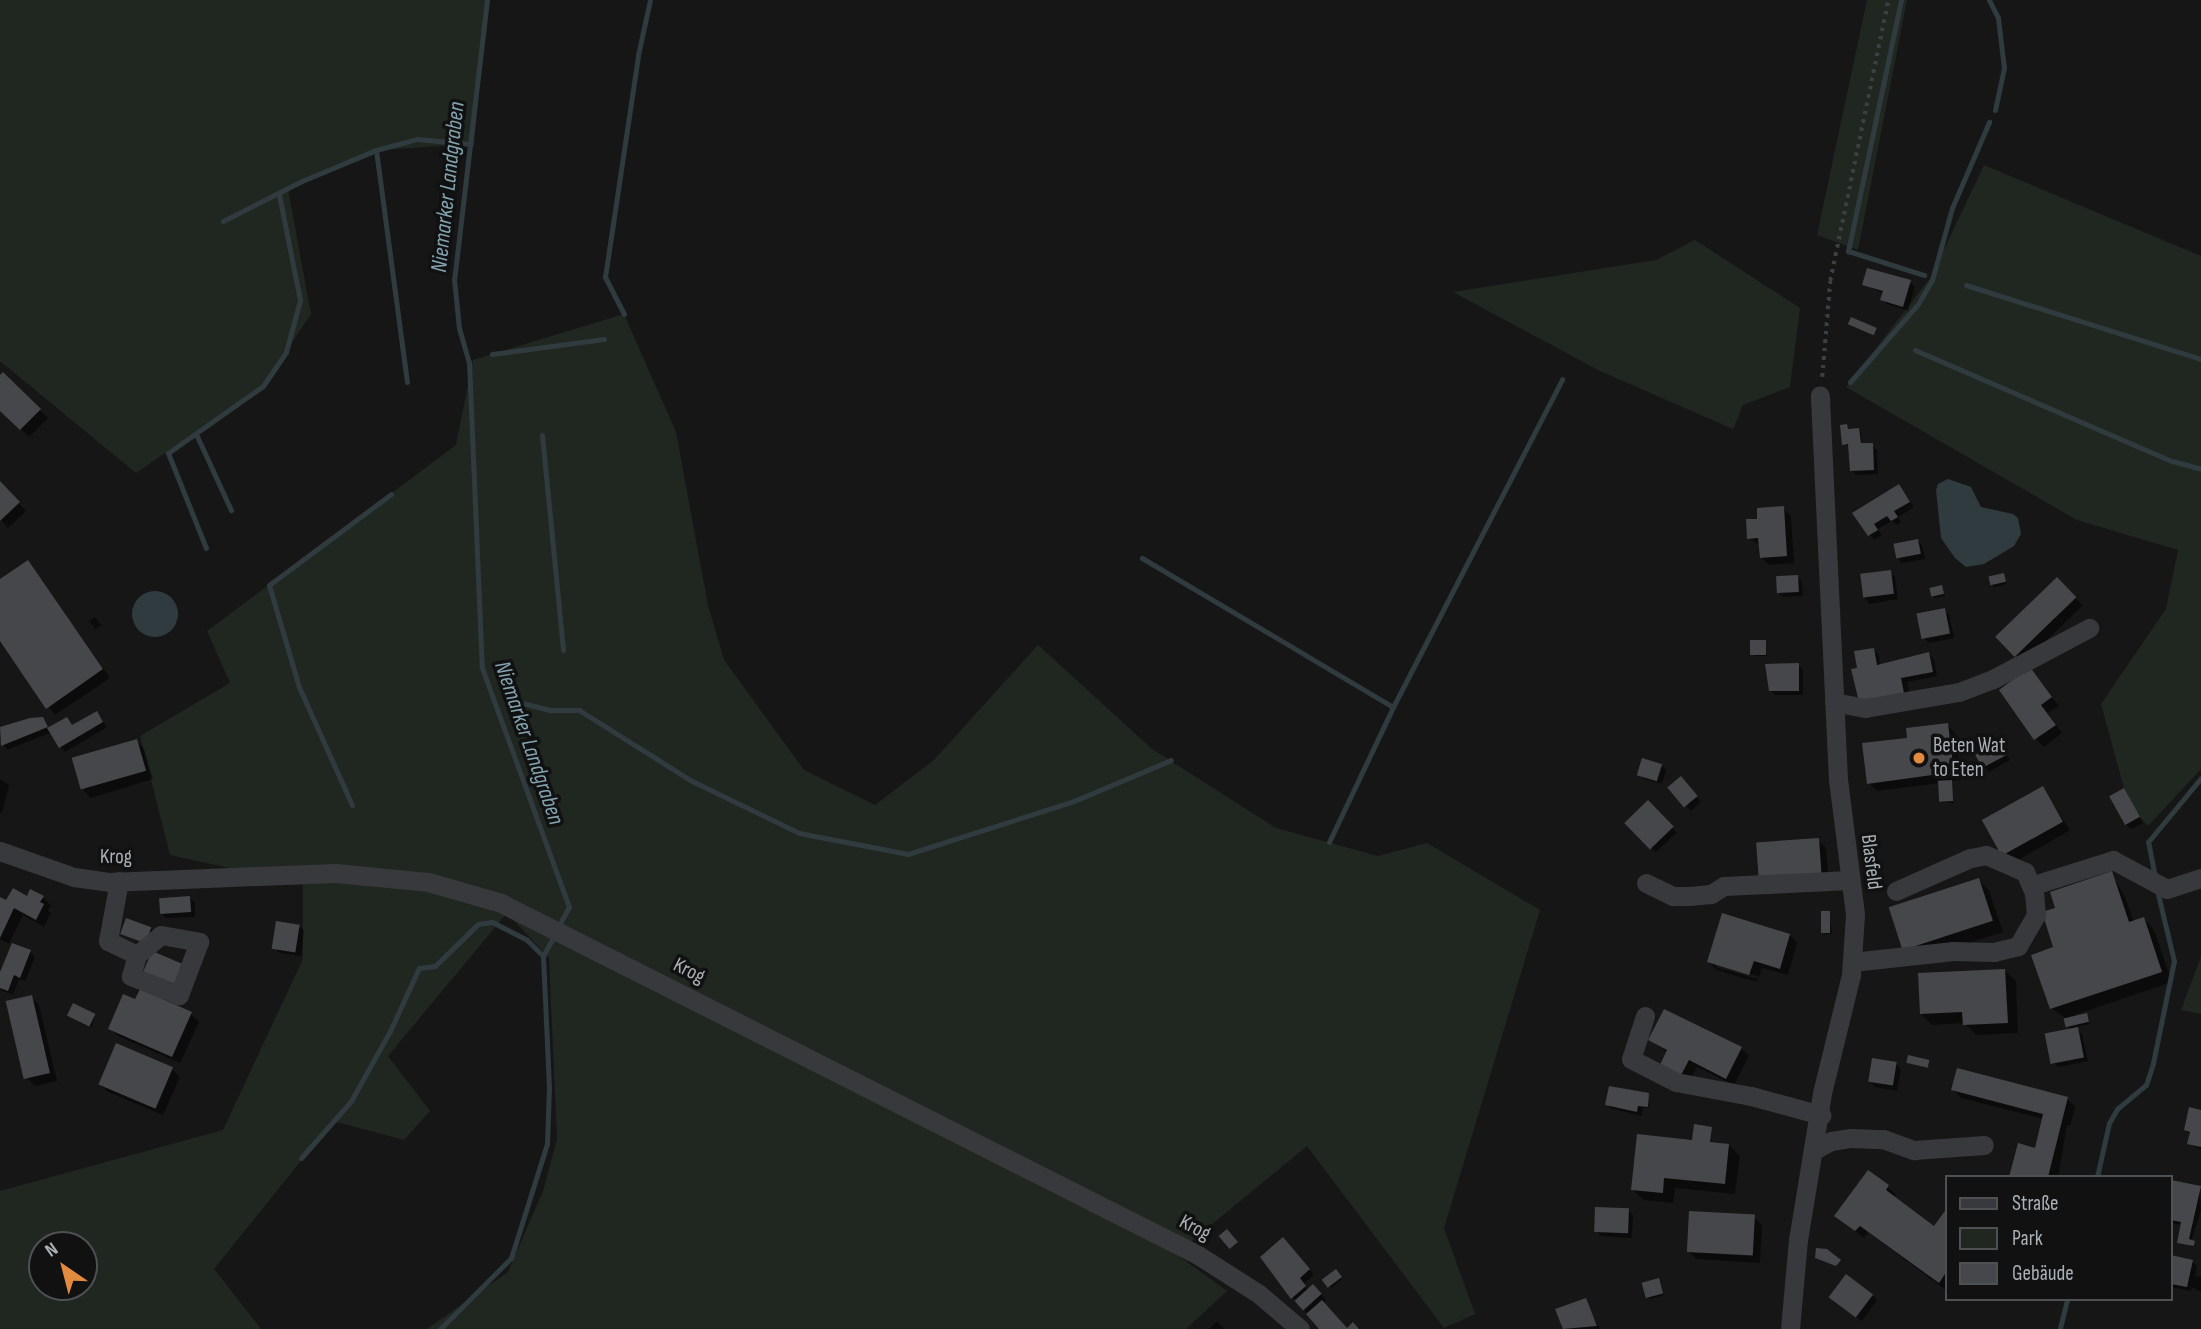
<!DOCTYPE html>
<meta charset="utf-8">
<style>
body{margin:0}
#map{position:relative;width:2201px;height:1329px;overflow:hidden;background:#161617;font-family:"Sofia Sans Condensed",sans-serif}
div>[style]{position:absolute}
.green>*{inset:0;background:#202720}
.water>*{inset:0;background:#303b3f}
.round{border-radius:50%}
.shadow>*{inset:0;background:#0007;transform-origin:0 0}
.stream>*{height:5px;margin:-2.5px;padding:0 2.5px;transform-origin:2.5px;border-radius:2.5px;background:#303b3f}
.building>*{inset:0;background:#45474a;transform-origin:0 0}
.path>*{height:3.5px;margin-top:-1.75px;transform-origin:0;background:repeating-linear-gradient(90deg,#3d4043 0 3.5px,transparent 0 8.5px)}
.minor>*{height:19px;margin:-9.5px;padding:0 9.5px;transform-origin:9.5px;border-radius:9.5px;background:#37393c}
.dots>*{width:19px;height:19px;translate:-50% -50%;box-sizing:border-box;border:4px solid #111112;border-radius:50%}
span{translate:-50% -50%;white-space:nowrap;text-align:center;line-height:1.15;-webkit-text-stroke:7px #111112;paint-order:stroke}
.poi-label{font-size:21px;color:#a9b0b6}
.left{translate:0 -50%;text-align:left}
.street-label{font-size:21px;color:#a9b0b6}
.water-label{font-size:23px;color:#82a3af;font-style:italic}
.legend{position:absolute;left:1945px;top:1175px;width:228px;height:126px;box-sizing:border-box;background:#111112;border:2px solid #4e5154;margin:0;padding:9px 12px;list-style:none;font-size:21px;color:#a9b0b6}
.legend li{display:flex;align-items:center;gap:14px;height:35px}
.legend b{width:35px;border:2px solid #4e5154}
.north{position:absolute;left:28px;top:1231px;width:70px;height:70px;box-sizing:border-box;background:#111112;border:2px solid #4e5154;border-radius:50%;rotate:325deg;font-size:19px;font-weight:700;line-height:28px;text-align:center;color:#a9b0b6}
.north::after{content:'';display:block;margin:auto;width:24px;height:32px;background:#e38a41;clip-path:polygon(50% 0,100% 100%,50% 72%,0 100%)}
</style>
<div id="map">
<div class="green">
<i style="clip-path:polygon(0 0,488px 0,474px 144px,379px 150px,288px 189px,311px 314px,263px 386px,136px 473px,0 361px)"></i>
<i style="clip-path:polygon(1867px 0,1907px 0,1858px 250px,1817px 235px)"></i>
<i style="clip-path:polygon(1984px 165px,2201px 256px,2201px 769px,2148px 826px,2140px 817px,2124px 788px,2101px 704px,2166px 609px,2178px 550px,2077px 520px,1846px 387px,1931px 277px)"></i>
<i style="clip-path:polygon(1695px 240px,1800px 308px,1790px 387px,1743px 405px,1733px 429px,1600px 371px,1453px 292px,1656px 260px)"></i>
<i style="clip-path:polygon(evenodd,624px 314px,676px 432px,708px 605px,724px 660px,804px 770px,875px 805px,934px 760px,1038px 645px,1152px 749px,1276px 828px,1378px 856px,1427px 843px,1540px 910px,1444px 1228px,1475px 1314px,1444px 1328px,1307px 1146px,1176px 1254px,1227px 1291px,1186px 1329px,427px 1329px,508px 1272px,543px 1191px,557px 1139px,549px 958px,507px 913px,388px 1056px,430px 1111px,404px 1140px,333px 1121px,214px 1269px,261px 1329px,0 1329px,0 1191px,223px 1130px,303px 959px,303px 884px,170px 855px,140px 736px,230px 683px,207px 631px,456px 445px,473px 360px,624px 314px,42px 1245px,84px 1245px,84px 1287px,42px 1287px,42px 1245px)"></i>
<i style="clip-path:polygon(2201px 957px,2201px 1014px,2181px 1010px)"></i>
</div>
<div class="water">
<i style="clip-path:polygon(1948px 479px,1971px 487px,1981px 507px,2013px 514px,2018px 518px,2021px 534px,2014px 546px,1984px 564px,1966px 567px,1955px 558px,1941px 538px,1936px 490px,1938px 484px)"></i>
<i class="round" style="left:132px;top:591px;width:46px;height:46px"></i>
</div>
<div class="shadow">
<i style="clip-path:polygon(1910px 282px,1915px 287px,1908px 311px,1887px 304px,1882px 299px,1884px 294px,1864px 284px)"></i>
<i style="clip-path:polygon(3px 374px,48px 418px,29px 437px,0 409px,0 377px)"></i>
<i style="clip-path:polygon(1846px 426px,1849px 430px,1861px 432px,1862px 445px,1872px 445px,1877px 450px,1878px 474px,1856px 475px,1851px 470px,1850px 446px,1844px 444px)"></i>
<i style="clip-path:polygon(0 483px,26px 511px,8px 528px,0 519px)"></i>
<i style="clip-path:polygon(1899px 486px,1914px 507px,1898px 517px,1901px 522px,1897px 525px,1892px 521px,1878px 529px,1882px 535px,1874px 540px,1854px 514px)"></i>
<i style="clip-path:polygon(1783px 508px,1791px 516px,1794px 563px,1769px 565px,1761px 557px,1761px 546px,1749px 538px,1759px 520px)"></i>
<i style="clip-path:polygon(1917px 540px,1922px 545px,1925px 559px,1902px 563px,1897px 558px)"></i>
<i style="clip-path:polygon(28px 562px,110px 678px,55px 715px,0 638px,0 581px)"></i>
<i style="clip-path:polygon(1890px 572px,1895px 577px,1898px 599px,1870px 604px,1865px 599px)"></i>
<i style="clip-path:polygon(2003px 575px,2007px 584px,1994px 587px,1992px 585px)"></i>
<i style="clip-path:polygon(1797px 577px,1802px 582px,1803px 596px,1783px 597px,1778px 592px)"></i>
<i style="left:2057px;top:579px;width:37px;height:82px;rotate:46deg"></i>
<i style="clip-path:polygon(1941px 587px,1945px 596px,1934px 598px,1932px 596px)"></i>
<i style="clip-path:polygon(1944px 610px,1949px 615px,1954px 638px,1929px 643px,1924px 638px)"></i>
<i style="left:95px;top:617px;width:10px;height:7px;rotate:53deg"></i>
<i style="clip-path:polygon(1765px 642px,1767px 656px,1755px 656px,1753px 654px)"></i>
<i style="clip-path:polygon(1874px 650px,1879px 655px,1880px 666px,1929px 654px,1934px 659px,1937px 676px,1907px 682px,1912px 706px,1859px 670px)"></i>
<i style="clip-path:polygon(1798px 665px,1803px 670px,1803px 695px,1775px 695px,1770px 690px,1766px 666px)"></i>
<i style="clip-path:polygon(2030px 669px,2059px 706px,2048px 713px,2062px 733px,2044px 747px,2036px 739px)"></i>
<i style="clip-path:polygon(96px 713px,107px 727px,65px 752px,52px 732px,7px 750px,0 739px,0 729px,31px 719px,43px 719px,50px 729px,66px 719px,73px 727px)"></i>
<i style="clip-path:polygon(1947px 725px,1955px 733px,1961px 780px,1950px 781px,1954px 803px,1941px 802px,1940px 783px,1877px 791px,1869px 783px,1909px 739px)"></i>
<i style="clip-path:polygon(136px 741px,144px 749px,153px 779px,91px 798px,83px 790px)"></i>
<i style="clip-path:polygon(1998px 744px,2010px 760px,1989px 772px,1977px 756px)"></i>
<i style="clip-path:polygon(1661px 765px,1666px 770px,1662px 784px,1644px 779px,1639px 774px)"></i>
<i style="clip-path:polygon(0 779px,9px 785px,2px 813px,0 813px)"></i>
<i style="clip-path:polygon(1685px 784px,1701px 802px,1691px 811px,1670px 788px)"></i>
<i style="clip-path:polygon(2042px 788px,2070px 830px,2012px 864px,2004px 856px)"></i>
<i style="clip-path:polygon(2124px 791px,2143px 823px,2131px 829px,2126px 825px)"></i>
<i style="left:1648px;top:802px;width:42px;height:29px;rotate:47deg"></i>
<i style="clip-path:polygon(1818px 840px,1826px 848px,1829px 885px,1761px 883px)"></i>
<i style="clip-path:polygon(2111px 873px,2125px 897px,2134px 922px,2144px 919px,2154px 930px,2172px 982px,2074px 1015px,2088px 1017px,2090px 1024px,2075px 1027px,2082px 1034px,2088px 1061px,2058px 1067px,2053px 1062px,2070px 1030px,2065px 1018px,2051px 1008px,2058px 909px)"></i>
<i style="clip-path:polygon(1979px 880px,1989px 891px,2003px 932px,1916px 960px,1905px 949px)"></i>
<i style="clip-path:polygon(28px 898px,43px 898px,51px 905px,48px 911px,51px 913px,44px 927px,23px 915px,9px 944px,0 939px,0 899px,7px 902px)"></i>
<i style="clip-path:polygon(190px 898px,195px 903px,195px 917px,166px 918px,161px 913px)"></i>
<i style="clip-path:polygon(1829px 912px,1832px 934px,1825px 934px,1823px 932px)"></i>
<i style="clip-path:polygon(299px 926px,304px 931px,301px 956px,280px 953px,275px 948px)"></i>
<i style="clip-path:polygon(150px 928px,155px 933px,150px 946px,123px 933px)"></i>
<i style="clip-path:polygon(evenodd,1790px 935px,1797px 943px,1788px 975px,1762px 968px,1757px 982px,1717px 970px,1709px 962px,1790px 935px,1716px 963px,1758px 976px,1757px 979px,1716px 967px,1716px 963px)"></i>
<i style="clip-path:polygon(30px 952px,35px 957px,25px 981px,19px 979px,13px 995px,1px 990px,0 976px)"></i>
<i style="clip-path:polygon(2005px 971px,2016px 981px,2018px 1033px,1976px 1035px,1964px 1023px,1932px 1025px,1921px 1014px)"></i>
<i style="clip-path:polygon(31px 997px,39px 1005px,57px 1081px,35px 1086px,27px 1078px)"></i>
<i style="clip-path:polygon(191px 1014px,199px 1022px,180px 1063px,118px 1036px,110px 1028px)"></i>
<i style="clip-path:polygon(95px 1015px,92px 1027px,72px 1017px)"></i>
<i style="clip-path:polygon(1651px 1040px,1741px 1048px,1749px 1056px,1734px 1085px,1697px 1067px,1688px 1084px,1668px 1053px)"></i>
<i style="clip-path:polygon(1896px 1064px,1901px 1069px,1897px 1091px,1875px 1087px,1870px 1082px)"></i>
<i style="clip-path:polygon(172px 1069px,180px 1077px,163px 1115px,108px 1092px,100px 1084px)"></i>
<i style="clip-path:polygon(1953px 1090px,2067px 1099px,2075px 1107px,2070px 1126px,2067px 1125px,2058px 1177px,2011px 1177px,2037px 1150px,2044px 1119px,1961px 1098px)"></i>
<i style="clip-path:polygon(1648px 1095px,1649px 1108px,1643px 1108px,1642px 1116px,1612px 1109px,1606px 1104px)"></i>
<i style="clip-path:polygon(2201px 1112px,2201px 1150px,2189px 1143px,2191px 1135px,2186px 1130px)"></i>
<i style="clip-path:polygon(1711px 1129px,1711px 1144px,1729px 1145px,1740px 1156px,1735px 1194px,1675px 1188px,1673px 1203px,1644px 1200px,1633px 1190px)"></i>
<i style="clip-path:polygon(1868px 1172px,1896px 1194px,1893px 1198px,1935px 1228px,1947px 1211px,1947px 1291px,1868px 1232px,1864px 1238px,1836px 1216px)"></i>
<i style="clip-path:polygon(2200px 1188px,2201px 1211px,2191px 1241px,2196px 1244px,2195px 1247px,2179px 1242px,2182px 1225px,2171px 1223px,2171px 1190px)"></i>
<i style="clip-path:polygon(1628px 1210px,1633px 1215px,1632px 1238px,1601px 1236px,1596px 1231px)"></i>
<i style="clip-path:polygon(1754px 1217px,1762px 1225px,1760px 1263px,1696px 1259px,1688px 1251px)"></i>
<i style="clip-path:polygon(1288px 1244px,1314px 1275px,1303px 1284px,1308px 1291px,1318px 1291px,1326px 1300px,1323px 1303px,1346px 1329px,1321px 1329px,1287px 1291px)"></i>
<i style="clip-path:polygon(2171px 1257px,2192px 1261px,2197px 1266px,2195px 1276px,2201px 1277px,2201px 1292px,2192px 1287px,2191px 1291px,2171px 1287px)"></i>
<i style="left:1336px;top:1272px;width:9px;height:14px;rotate:49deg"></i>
<i style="clip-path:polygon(1659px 1280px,1664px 1295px,1650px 1299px,1648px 1297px)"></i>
<i style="clip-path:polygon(1872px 1295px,1877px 1300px,1862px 1321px,1836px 1302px)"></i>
<i style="clip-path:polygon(1585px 1300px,1600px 1329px,1565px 1329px,1558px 1310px)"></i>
<i style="clip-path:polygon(1217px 1321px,1224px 1329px,1209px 1329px)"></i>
</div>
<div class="stream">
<i style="left:487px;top:0;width:281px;rotate:96.7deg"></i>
<i style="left:454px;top:279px;width:49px;rotate:84.2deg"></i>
<i style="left:459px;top:328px;width:35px;rotate:74deg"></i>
<i style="left:469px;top:362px;width:306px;rotate:87.6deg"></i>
<i style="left:482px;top:668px;width:254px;rotate:70deg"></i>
<i style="left:569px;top:907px;width:23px;rotate:119deg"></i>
<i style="left:1901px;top:0;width:257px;rotate:101.9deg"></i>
<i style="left:1848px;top:251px;width:80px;rotate:17.5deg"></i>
<i style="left:1989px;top:0;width:20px;rotate:63deg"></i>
<i style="left:1998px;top:18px;width:50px;rotate:83.2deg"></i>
<i style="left:2004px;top:68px;width:43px;rotate:102.1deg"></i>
<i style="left:376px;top:150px;width:234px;rotate:82.4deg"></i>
<i style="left:223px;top:221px;width:89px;rotate:-26.9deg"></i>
<i style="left:302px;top:181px;width:80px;rotate:-22.7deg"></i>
<i style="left:376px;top:150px;width:42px;rotate:-15deg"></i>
<i style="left:417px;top:139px;width:54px;rotate:5.3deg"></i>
<i style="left:1966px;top:285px;width:246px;rotate:17.5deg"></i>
<i style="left:624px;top:314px;width:42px;rotate:-117.2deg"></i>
<i style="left:605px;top:277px;width:224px;rotate:-81.5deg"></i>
<i style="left:638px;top:55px;width:56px;rotate:-77.7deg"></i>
<i style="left:1915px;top:350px;width:280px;rotate:23.4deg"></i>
<i style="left:2172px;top:461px;width:30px;rotate:15deg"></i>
<i style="left:492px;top:354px;width:113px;rotate:-7.6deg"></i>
<i style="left:1850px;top:382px;width:103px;rotate:-48.9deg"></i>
<i style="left:1918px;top:304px;width:28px;rotate:-60deg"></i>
<i style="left:1932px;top:280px;width:75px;rotate:-74.5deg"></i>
<i style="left:1952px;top:208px;width:94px;rotate:-66.7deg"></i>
<i style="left:196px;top:434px;width:84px;rotate:65.3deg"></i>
<i style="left:542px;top:435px;width:216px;rotate:84.4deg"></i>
<i style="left:206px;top:548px;width:102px;rotate:-111.8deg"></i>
<i style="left:168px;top:453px;width:116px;rotate:-35.2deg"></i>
<i style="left:263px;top:386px;width:41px;rotate:-55.9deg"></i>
<i style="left:286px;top:352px;width:54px;rotate:-74.9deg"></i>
<i style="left:300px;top:300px;width:107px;rotate:-101.3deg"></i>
<i style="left:1142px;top:558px;width:292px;rotate:30.7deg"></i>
<i style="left:1393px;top:707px;width:369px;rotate:-62.7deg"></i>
<i style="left:522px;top:703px;width:30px;rotate:14deg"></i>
<i style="left:551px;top:710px;width:28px"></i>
<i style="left:579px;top:710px;width:131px;rotate:32.2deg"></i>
<i style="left:690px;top:780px;width:121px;rotate:25.9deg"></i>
<i style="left:799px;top:833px;width:111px;rotate:10.9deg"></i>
<i style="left:908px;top:854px;width:174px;rotate:-17.7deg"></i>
<i style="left:1074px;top:801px;width:105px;rotate:-22.9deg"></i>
<i style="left:352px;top:805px;width:129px;rotate:-114.2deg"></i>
<i style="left:299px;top:687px;width:106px;rotate:-106.4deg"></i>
<i style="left:269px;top:585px;width:152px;rotate:-36.7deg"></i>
<i style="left:1329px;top:842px;width:149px;rotate:-64.6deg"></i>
<i style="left:2155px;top:877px;width:36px;rotate:-101deg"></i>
<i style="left:2148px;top:842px;width:83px;rotate:-50.4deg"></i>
<i style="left:301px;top:1158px;width:76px;rotate:-48.7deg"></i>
<i style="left:351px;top:1101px;width:80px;rotate:-60.9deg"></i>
<i style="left:390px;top:1031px;width:69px;rotate:-65.3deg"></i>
<i style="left:419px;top:968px;width:16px;rotate:-7deg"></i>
<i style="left:435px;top:966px;width:60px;rotate:-44.3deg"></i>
<i style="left:478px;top:924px;width:14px;rotate:-8deg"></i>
<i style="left:492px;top:922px;width:39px;rotate:27deg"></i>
<i style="left:527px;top:940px;width:23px;rotate:45deg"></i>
<i style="left:2097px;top:1177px;width:55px;rotate:-77.5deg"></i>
<i style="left:2109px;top:1123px;width:16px;rotate:-60deg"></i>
<i style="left:2117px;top:1109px;width:38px;rotate:-40deg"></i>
<i style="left:2146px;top:1085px;width:23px;rotate:-72deg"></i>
<i style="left:2153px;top:1063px;width:104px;rotate:-78.4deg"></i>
<i style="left:2174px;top:961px;width:73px;rotate:-103.5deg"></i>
<i style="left:2060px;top:1328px;width:30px;rotate:-76deg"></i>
<i style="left:440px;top:1329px;width:100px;rotate:-45deg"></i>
<i style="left:511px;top:1258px;width:120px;rotate:-72.5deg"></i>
<i style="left:547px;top:1144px;width:56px;rotate:-88deg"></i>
<i style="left:549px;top:1088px;width:132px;rotate:-92.6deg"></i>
<i style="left:543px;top:956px;width:23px;rotate:-61deg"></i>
</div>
<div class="building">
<i style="clip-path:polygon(1867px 268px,1911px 280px,1903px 307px,1880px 300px,1883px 291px,1862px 285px)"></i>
<i style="left:1851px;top:317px;width:28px;height:8px;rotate:23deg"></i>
<i style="clip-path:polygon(3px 372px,41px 409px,20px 430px,0 411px,0 375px)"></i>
<i style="clip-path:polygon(1847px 424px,1848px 429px,1859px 428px,1861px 443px,1873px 443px,1874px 470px,1850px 471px,1848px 444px,1842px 445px,1840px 425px)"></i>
<i style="clip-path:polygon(0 481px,20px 502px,0 521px)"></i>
<i style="clip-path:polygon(1899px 484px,1910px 502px,1894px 511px,1898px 517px,1891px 521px,1887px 516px,1874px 524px,1878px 530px,1868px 536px,1852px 513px)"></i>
<i style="clip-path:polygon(1784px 506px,1787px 556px,1760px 558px,1758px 538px,1747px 539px,1746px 519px,1757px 519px,1757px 508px)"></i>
<i style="left:1918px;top:539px;width:15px;height:25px;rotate:79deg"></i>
<i style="clip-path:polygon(28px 560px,103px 669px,46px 709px,0 641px,0 579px)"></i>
<i style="left:1891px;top:570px;width:24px;height:31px;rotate:83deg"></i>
<i style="left:2004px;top:573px;width:9px;height:16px;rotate:77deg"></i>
<i style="left:1798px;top:575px;width:17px;height:22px;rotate:87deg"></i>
<i style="left:2057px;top:577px;width:28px;height:86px;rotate:46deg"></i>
<i style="left:1942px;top:585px;width:9px;height:13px;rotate:77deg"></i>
<i style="left:1945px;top:608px;width:26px;height:29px;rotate:79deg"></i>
<i style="left:1750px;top:640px;width:16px;height:15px"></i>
<i style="clip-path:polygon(1874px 648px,1877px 665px,1929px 652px,1933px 672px,1901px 678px,1905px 698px,1860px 706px,1851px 669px,1857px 668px,1854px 651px)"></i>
<i style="clip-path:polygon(1799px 663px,1799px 691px,1769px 691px,1765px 664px)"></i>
<i style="clip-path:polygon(2030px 667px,2052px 697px,2041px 705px,2056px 725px,2034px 740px,1999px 690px)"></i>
<i style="clip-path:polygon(97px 711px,103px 722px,59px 748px,47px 728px,67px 717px,72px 725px)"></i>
<i style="clip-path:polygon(43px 717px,48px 727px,1px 746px,0 727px,30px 718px)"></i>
<i style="clip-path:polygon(1948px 723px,1954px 772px,1867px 784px,1862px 743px,1907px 738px,1906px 728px)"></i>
<i style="left:137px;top:739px;width:33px;height:68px;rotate:74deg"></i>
<i style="left:1999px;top:742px;width:15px;height:27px;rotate:62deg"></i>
<i style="left:1642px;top:758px;width:21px;height:18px;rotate:17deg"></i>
<i style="left:1681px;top:776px;width:26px;height:18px;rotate:50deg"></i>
<i style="left:1952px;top:780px;width:21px;height:14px;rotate:87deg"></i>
<i style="left:2043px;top:786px;width:41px;height:70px;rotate:61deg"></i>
<i style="left:2124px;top:788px;width:33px;height:17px;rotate:61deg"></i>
<i style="left:1648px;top:800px;width:37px;height:33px;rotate:46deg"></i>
<i style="left:1819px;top:838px;width:39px;height:63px;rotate:86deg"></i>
<i style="clip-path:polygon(2112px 871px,2129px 922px,2144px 917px,2162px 972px,2050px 1009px,2031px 955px,2053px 947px,2042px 912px,2055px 908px,2050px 892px)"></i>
<i style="left:1979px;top:878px;width:45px;height:95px;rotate:72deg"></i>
<i style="clip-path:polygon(13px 888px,27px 896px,30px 889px,44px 896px,40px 902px,44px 904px,36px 920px,14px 908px,0 938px,0 897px,6px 900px)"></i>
<i style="left:190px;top:896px;width:16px;height:31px;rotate:86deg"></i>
<i style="left:1821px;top:911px;width:9px;height:22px"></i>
<i style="clip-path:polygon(1722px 913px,1790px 934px,1780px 969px,1754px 961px,1749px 975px,1707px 962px)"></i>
<i style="left:126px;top:918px;width:27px;height:17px;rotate:20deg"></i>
<i style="left:276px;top:921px;width:24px;height:28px;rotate:9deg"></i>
<i style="clip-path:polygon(12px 943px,31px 950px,20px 978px,14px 975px,8px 991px,0 988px,0 972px)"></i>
<i style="left:152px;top:951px;width:34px;height:27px;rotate:23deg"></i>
<i style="clip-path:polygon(2005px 969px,2008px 1023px,1963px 1025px,1962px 1012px,1920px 1014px,1918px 973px)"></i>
<i style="clip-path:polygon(140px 989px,192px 1012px,172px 1057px,108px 1029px,123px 994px,135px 999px)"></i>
<i style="left:32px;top:995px;width:80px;height:27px;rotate:77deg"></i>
<i style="left:73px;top:1003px;width:25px;height:14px;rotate:26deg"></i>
<i style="clip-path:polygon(1664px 1009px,1742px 1047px,1726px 1079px,1689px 1060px,1680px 1077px,1659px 1067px,1667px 1050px,1648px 1040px)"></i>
<i style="left:2087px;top:1013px;width:9px;height:24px;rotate:77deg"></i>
<i style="left:2078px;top:1027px;width:31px;height:34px;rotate:79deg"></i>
<i style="left:116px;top:1043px;width:62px;height:45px;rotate:23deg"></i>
<i style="left:1908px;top:1055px;width:22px;height:8px;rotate:13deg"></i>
<i style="left:1872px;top:1058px;width:25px;height:24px;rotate:9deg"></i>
<i style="clip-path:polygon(1957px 1068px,2068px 1097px,2048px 1177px,2009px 1177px,2018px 1143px,2035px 1148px,2043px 1114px,1951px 1090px)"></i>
<i style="clip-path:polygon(1609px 1086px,1649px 1093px,1648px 1107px,1638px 1106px,1637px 1112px,1605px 1105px)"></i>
<i style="clip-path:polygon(2189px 1107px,2201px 1110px,2201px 1147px,2187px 1144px,2190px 1132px,2184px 1130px)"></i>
<i style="clip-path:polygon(1694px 1124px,1712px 1127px,1710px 1142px,1729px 1144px,1725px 1184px,1664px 1178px,1663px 1193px,1631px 1190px,1637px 1134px,1692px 1140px)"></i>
<i style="clip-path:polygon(1868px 1170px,1889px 1185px,1886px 1190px,1934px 1226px,1947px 1208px,1947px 1271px,1939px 1283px,1860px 1226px,1855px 1231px,1834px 1216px)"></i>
<i style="clip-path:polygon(2171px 1180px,2201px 1186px,2189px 1239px,2195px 1241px,2194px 1246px,2177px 1243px,2181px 1222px,2171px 1220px)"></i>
<i style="left:1595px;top:1207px;width:34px;height:25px;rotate:2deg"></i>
<i style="left:1689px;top:1211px;width:66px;height:41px;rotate:3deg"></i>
<i style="left:1227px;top:1229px;width:17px;height:11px;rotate:50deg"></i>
<i style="clip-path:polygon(1283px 1237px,1310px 1269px,1300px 1278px,1306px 1286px,1291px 1299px,1260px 1257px)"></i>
<i style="clip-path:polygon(1816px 1248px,1827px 1249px,1841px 1260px,1836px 1266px,1815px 1258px)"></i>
<i style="clip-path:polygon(2171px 1255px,2193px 1260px,2187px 1287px,2171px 1284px)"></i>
<i style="left:1336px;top:1269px;width:10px;height:18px;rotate:53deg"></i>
<i style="left:1846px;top:1274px;width:34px;height:29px;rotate:37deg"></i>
<i style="left:1659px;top:1278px;width:16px;height:18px;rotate:75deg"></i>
<i style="left:1313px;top:1284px;width:13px;height:25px;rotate:48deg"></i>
<i style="clip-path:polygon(1586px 1298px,1597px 1326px,1563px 1329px,1555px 1309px)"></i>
<i style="clip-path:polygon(1322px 1300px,1347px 1328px,1353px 1322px,1359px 1329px,1319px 1329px,1306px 1314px)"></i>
</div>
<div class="path">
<i style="left:1822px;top:377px;width:96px;rotate:-85.2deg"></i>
<i style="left:1830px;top:281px;width:287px;rotate:-78.3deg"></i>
</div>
<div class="minor">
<i style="left:1834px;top:702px;width:32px;rotate:11deg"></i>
<i style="left:1865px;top:708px;width:95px;rotate:-9.7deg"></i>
<i style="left:1959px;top:692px;width:36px;rotate:-21deg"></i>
<i style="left:1993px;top:679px;width:109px;rotate:-28deg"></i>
<i style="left:0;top:851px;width:78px;rotate:19.4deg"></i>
<i style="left:74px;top:877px;width:35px;rotate:8deg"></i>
<i style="left:109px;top:882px;width:226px;rotate:-2.3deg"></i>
<i style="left:335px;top:873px;width:93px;rotate:5.5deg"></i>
<i style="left:428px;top:882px;width:76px;rotate:16deg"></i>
<i style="left:501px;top:903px;width:781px;rotate:26.79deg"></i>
<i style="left:1198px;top:1255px;width:72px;rotate:32.6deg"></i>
<i style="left:1259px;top:1294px;width:54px;rotate:40.5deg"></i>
<i style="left:119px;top:881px;width:61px;rotate:100.4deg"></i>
<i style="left:108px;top:941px;width:32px;rotate:26deg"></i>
<i style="left:137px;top:955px;width:31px;rotate:-40deg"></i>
<i style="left:161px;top:935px;width:39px;rotate:10deg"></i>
<i style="left:199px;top:942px;width:57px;rotate:110.7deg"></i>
<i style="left:179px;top:995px;width:52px;rotate:-158.4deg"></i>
<i style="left:131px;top:976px;width:22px;rotate:-74deg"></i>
<i style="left:1646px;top:883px;width:30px;rotate:26deg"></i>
<i style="left:1673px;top:896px;width:16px"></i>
<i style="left:1689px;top:896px;width:22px;rotate:-5deg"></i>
<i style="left:1711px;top:894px;width:15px;rotate:-32deg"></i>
<i style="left:1724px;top:886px;width:126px;rotate:-2.7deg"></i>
<i style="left:2031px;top:886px;width:86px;rotate:-17.6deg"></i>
<i style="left:2113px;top:860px;width:61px;rotate:28.2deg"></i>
<i style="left:2167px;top:889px;width:36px;rotate:-18deg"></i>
<i style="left:1852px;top:962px;width:102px;rotate:-6.2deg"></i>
<i style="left:1953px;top:951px;width:41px;rotate:1.4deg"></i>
<i style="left:1994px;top:952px;width:25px;rotate:-14deg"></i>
<i style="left:2018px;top:946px;width:36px;rotate:-60deg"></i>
<i style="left:2036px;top:915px;width:22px;rotate:-95deg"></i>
<i style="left:2034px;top:893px;width:23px;rotate:-113deg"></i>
<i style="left:2025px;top:872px;width:43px;rotate:-156.4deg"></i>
<i style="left:1986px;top:855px;width:16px;rotate:169deg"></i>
<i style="left:1970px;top:858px;width:81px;rotate:156deg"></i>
<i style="left:1645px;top:1016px;width:45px;rotate:108deg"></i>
<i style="left:1631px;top:1059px;width:51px;rotate:27.1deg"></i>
<i style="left:1676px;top:1082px;width:76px;rotate:10.6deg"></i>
<i style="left:1751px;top:1096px;width:73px;rotate:15.2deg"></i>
<i style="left:1814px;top:1150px;width:19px;rotate:-28deg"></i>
<i style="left:1831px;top:1141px;width:19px;rotate:-9deg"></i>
<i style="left:1850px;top:1138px;width:33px;rotate:2deg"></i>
<i style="left:1883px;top:1139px;width:33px;rotate:20deg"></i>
<i style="left:1914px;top:1150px;width:70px;rotate:-4.1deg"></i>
<i style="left:1790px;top:1329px;width:89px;rotate:-84.9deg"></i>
<i style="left:1798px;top:1240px;width:149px;rotate:-80.7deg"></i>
<i style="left:1822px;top:1093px;width:122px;rotate:-76.2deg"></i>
<i style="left:1851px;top:975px;width:61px;rotate:-86.2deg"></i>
<i style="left:1855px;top:914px;width:135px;rotate:-97.2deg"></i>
<i style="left:1838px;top:780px;width:385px;rotate:-92.7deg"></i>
</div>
<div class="dots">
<i style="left:1919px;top:758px;background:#e38a41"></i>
</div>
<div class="poi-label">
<span class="left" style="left:1933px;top:758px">Beten Wat<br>to Eten</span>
</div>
<div class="street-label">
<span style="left:116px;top:857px;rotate:1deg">Krog</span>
<span style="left:1871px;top:862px;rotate:83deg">Blasfeld</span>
<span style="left:689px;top:971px;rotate:27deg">Krog</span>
<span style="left:1195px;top:1228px;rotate:28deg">Krog</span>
</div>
<div class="water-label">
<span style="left:448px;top:187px;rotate:-84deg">Niemarker Landgraben</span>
<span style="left:529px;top:743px;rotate:71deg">Niemarker Landgraben</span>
</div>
<ul class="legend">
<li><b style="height:9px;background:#37393c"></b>Straße</li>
<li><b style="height:19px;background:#202720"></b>Park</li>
<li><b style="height:19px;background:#45474a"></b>Gebäude</li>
</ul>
<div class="north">N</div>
</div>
